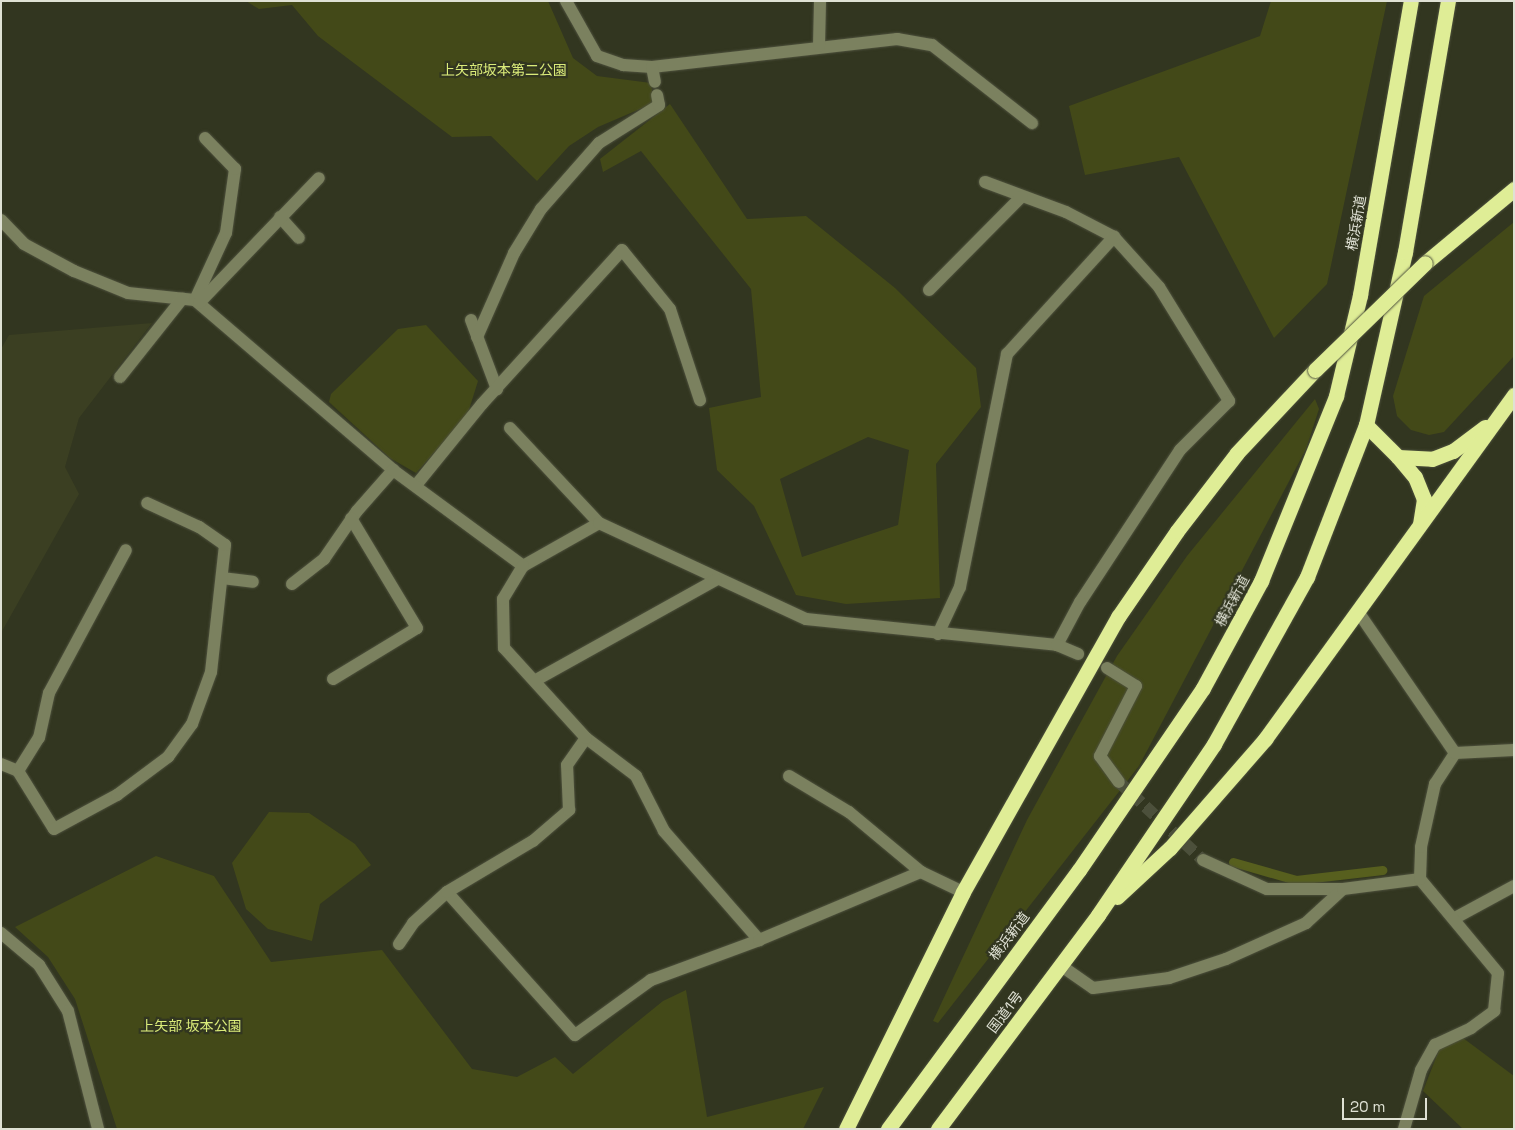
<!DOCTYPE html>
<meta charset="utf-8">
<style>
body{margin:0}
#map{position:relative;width:1515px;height:1130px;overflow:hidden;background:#323620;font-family:"Space Grotesk","Noto Sans JP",sans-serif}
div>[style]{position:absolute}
.built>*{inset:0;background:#3b3f22}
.green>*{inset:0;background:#434918}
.stream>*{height:9px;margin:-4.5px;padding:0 4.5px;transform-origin:4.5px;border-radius:4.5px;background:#575f1e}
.minor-tunnel>*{height:12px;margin-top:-6px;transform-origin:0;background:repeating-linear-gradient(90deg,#4c503b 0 12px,transparent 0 18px)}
.roads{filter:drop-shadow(0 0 1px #4e513d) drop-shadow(0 0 1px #4e513d)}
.minor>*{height:12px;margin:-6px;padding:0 6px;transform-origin:6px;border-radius:6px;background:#7b815f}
.highway>*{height:15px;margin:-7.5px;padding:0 7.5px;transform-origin:7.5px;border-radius:7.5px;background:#dfed96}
.bridges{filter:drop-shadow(0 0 1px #4e513d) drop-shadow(0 0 1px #4e513d)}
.highway-bridge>*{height:15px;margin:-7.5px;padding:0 7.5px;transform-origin:7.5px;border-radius:7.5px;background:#dfed96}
span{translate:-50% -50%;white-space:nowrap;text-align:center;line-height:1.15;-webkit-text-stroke:4.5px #323620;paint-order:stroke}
.park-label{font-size:14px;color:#daeb79}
.street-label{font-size:14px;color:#dfe1d4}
.frame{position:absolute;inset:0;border:2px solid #dfe1d4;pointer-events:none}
.scale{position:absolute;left:1342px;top:1098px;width:85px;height:22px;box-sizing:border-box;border:2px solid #dfe1d4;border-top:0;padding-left:6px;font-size:15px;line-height:18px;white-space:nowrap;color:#dfe1d4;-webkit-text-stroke:4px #323620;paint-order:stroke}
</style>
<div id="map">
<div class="built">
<i style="clip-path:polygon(152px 323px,79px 418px,65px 467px,79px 494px,1px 633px,1px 349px,9px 335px)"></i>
</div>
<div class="green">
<i style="clip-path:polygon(246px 1px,548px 1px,573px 58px,597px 76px,651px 83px,654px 103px,598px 127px,569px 146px,537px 181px,491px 136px,452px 137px,318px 36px,292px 5px,259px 9px)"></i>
<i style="clip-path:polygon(1271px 1px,1387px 1px,1327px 284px,1274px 338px,1179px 157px,1085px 175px,1069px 106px,1260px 36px)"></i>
<i style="clip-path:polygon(evenodd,670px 104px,747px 219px,806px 216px,895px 288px,976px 368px,981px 407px,936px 464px,940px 598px,846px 604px,796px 595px,754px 506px,717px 470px,709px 408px,761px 397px,751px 289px,641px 151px,603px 172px,600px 159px,670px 104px,868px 437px,909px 450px,898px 525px,802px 557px,780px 479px,868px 437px)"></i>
<i style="clip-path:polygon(1514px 222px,1514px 356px,1444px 432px,1429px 435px,1411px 430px,1397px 416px,1393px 396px,1424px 296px)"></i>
<i style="clip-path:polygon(426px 325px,478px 381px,467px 416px,416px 473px,390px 458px,329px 402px,331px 394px,398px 329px)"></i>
<i style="clip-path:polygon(1315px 399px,1319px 409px,1306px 449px,1139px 766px,938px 1023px,933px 1021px,1027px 820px,1117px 656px,1187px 556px)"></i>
<i style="clip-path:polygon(269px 812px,309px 813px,355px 844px,371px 865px,320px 904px,312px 941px,268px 929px,246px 909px,232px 863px)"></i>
<i style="clip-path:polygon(156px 856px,214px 876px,271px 962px,382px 950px,472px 1069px,517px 1077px,555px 1057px,573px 1074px,663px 1001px,686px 990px,707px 1117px,824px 1087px,803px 1129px,117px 1129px,75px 999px,48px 957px,15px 927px)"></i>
<i style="clip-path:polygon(1463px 1038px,1514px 1076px,1514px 1129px,1463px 1129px,1423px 1091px,1439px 1050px)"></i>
</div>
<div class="stream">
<i style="left:1233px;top:862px;width:66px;rotate:15.9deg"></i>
<i style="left:1296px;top:880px;width:87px;rotate:-6.6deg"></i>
</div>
<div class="minor-tunnel">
<i style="left:1119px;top:782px;width:115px;rotate:42.9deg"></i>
</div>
<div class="roads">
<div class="minor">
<i style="left:566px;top:1px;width:63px;rotate:60.6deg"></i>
<i style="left:597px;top:56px;width:28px;rotate:19deg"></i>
<i style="left:623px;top:65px;width:29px;rotate:4deg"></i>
<i style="left:652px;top:67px;width:247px;rotate:-6.5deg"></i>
<i style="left:897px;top:39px;width:36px;rotate:10deg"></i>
<i style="left:932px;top:45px;width:127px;rotate:38deg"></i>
<i style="left:819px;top:46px;width:45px;rotate:-88.7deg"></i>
<i style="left:652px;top:67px;width:15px;rotate:79deg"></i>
<i style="left:985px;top:182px;width:86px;rotate:20.3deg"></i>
<i style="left:1066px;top:212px;width:54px;rotate:27.5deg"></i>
<i style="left:1114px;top:237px;width:67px;rotate:48deg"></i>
<i style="left:1159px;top:287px;width:134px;rotate:58.4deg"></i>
<i style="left:1229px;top:401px;width:69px;rotate:135deg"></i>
<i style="left:1180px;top:450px;width:182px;rotate:123.3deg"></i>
<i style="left:1080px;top:602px;width:49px;rotate:118.1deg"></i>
<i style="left:280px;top:217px;width:28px;rotate:48deg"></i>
<i style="left:1px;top:220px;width:33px;rotate:46deg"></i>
<i style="left:24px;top:244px;width:57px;rotate:28.4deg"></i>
<i style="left:74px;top:271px;width:58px;rotate:22.2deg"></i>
<i style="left:128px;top:293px;width:67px;rotate:6deg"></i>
<i style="left:195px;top:300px;width:261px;rotate:40.6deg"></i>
<i style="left:929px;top:290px;width:132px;rotate:-45.3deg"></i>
<i style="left:195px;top:300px;width:74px;rotate:-65.2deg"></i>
<i style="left:226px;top:233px;width:65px;rotate:-82deg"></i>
<i style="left:235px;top:169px;width:43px;rotate:-134.1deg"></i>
<i style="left:199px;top:303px;width:173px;rotate:-46.2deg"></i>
<i style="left:471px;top:320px;width:74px;rotate:69.4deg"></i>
<i style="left:477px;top:337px;width:92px;rotate:-66.2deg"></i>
<i style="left:514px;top:253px;width:52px;rotate:-58.5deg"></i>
<i style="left:541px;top:209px;width:88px;rotate:-48.7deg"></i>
<i style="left:599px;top:143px;width:71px;rotate:-32.3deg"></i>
<i style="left:659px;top:105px;width:10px;rotate:-101deg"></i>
<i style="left:120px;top:377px;width:100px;rotate:-51.5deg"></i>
<i style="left:510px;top:428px;width:130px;rotate:46.9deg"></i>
<i style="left:417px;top:484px;width:103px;rotate:-50.9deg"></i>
<i style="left:482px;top:404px;width:208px;rotate:-47.7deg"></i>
<i style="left:622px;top:250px;width:76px;rotate:50.9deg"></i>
<i style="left:670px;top:309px;width:96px;rotate:71.8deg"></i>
<i style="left:222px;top:578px;width:31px;rotate:7deg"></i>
<i style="left:292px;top:584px;width:41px;rotate:-38deg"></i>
<i style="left:324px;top:559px;width:58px;rotate:-55.5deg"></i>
<i style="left:357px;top:511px;width:55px;rotate:-48.7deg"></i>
<i style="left:393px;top:470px;width:162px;rotate:36.4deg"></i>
<i style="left:523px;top:566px;width:87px;rotate:-29.5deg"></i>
<i style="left:599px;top:523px;width:228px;rotate:24.9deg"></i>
<i style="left:806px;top:619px;width:252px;rotate:5.9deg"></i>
<i style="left:1057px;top:645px;width:23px;rotate:23deg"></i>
<i style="left:1359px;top:613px;width:170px;rotate:55.6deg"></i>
<i style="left:938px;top:634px;width:52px;rotate:-64.9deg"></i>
<i style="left:960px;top:587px;width:238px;rotate:-78.6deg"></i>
<i style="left:1007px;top:354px;width:159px;rotate:-47.6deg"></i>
<i style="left:1107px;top:668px;width:34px;rotate:32deg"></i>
<i style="left:1136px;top:686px;width:79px;rotate:117.2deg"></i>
<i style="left:1100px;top:756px;width:32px;rotate:54deg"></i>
<i style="left:333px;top:679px;width:98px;rotate:-31.3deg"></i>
<i style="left:417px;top:628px;width:128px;rotate:-121deg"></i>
<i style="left:536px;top:680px;width:206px;rotate:-29.1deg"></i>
<i style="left:586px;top:738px;width:63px;rotate:37.2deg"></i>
<i style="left:636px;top:776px;width:62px;rotate:63deg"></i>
<i style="left:664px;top:831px;width:145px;rotate:48.9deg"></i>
<i style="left:1px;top:764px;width:18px;rotate:22deg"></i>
<i style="left:18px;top:771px;width:68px;rotate:58.2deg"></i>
<i style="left:54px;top:829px;width:72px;rotate:-28.4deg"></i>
<i style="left:117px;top:795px;width:64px;rotate:-36.7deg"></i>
<i style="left:168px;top:757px;width:41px;rotate:-54deg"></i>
<i style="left:192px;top:724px;width:55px;rotate:-69.9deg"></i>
<i style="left:211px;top:672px;width:128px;rotate:-83.7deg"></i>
<i style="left:225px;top:545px;width:32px;rotate:-145deg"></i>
<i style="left:199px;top:527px;width:57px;rotate:-155.2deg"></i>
<i style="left:18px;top:771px;width:39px;rotate:-58deg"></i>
<i style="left:39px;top:738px;width:46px;rotate:-77.5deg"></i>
<i style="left:49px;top:693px;width:162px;rotate:-61.7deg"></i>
<i style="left:789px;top:776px;width:70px;rotate:31deg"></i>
<i style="left:849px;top:812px;width:94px;rotate:39.8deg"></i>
<i style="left:1203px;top:860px;width:70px;rotate:24.4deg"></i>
<i style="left:1267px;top:889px;width:76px"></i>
<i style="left:447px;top:892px;width:192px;rotate:48.2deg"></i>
<i style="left:575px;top:1035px;width:94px;rotate:-35.9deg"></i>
<i style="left:651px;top:980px;width:115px;rotate:-20.3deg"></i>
<i style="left:759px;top:940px;width:176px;rotate:-22.8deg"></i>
<i style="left:921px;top:872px;width:47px;rotate:25.5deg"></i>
<i style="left:1455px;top:918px;width:67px;rotate:-28.5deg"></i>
<i style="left:1px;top:933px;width:50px;rotate:40.1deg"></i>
<i style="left:39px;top:965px;width:54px;rotate:57.8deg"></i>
<i style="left:68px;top:1011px;width:122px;rotate:75.7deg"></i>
<i style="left:399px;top:944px;width:25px;rotate:-56deg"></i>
<i style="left:413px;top:923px;width:46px;rotate:-42.4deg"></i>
<i style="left:447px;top:892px;width:100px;rotate:-30.7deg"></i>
<i style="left:533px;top:841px;width:48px;rotate:-40.7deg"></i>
<i style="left:569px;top:810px;width:45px;rotate:-92.5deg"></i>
<i style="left:567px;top:765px;width:33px;rotate:-55deg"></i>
<i style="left:586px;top:738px;width:122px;rotate:-132.3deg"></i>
<i style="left:504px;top:648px;width:49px;rotate:-91.2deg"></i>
<i style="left:503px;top:599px;width:39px;rotate:-59deg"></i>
<i style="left:1060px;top:965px;width:40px;rotate:34.9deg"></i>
<i style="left:1093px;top:988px;width:77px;rotate:-7.5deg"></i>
<i style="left:1169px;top:978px;width:60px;rotate:-18.4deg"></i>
<i style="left:1226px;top:959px;width:88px;rotate:-24.2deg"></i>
<i style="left:1306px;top:923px;width:50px;rotate:-42.6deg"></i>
<i style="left:1343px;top:889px;width:78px;rotate:-7.4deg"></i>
<i style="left:1404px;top:1129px;width:61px;rotate:-73.9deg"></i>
<i style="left:1421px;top:1070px;width:29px;rotate:-61deg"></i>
<i style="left:1435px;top:1045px;width:40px;rotate:-25deg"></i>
<i style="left:1471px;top:1028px;width:29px;rotate:-36deg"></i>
<i style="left:1494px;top:1011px;width:38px;rotate:-84deg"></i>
<i style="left:1498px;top:973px;width:122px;rotate:-129.7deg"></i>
<i style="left:1420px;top:879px;width:32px;rotate:-88deg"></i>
<i style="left:1421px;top:847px;width:65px;rotate:-77.5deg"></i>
<i style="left:1435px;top:784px;width:37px;rotate:-57deg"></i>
<i style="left:1455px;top:753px;width:59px;rotate:-2.9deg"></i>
</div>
<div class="highway">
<i style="left:1425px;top:263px;width:116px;rotate:-39.7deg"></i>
<i style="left:1366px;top:425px;width:45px;rotate:45deg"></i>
<i style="left:1398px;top:457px;width:34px;rotate:3deg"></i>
<i style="left:1432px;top:459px;width:22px;rotate:-21deg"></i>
<i style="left:1453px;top:451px;width:40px;rotate:-37deg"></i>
<i style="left:1398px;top:457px;width:26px;rotate:50deg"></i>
<i style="left:1415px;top:477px;width:24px;rotate:68deg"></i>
<i style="left:1424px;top:499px;width:25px;rotate:99deg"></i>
<i style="left:1117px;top:897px;width:72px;rotate:-42.8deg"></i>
<i style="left:1170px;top:848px;width:145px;rotate:-48.9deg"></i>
<i style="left:1265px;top:739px;width:425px;rotate:-54.1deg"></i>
<i style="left:846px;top:1129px;width:264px;rotate:-63.7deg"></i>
<i style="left:963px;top:892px;width:316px;rotate:-60.6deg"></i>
<i style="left:1118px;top:617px;width:104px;rotate:-55.5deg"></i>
<i style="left:1177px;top:531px;width:98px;rotate:-52.4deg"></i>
<i style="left:1237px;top:453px;width:114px;rotate:-46.8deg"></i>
<i style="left:888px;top:1129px;width:322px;rotate:-53.6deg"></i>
<i style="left:1079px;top:870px;width:220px;rotate:-55.7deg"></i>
<i style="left:1203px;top:688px;width:122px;rotate:-61.5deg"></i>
<i style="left:1261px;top:581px;width:200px;rotate:-67.9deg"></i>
<i style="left:1336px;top:396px;width:104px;rotate:-76.6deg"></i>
<i style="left:1360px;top:295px;width:298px;rotate:-80.2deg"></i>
<i style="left:938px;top:1129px;width:267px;rotate:-53.2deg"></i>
<i style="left:1098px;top:915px;width:207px;rotate:-55.8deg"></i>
<i style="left:1214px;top:744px;width:191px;rotate:-60.9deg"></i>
<i style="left:1307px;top:577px;width:163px;rotate:-68.8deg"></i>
<i style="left:1366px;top:425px;width:177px;rotate:-77.3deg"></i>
<i style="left:1405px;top:252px;width:255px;rotate:-80.3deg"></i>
</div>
</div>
<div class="bridges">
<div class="highway-bridge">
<i style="left:1315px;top:370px;width:153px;rotate:-44.2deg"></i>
</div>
</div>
<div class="park-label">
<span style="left:504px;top:70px">上矢部坂本第二公園</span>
<span style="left:191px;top:1026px">上矢部 坂本公園</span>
</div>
<div class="street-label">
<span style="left:1356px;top:223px;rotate:-80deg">横浜新道</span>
<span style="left:1232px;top:601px;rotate:-62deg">横浜新道</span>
<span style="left:1009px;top:936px;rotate:-53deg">横浜新道</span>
<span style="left:1005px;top:1012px;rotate:-53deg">国道1号</span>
</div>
<div class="frame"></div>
<div class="scale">20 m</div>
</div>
